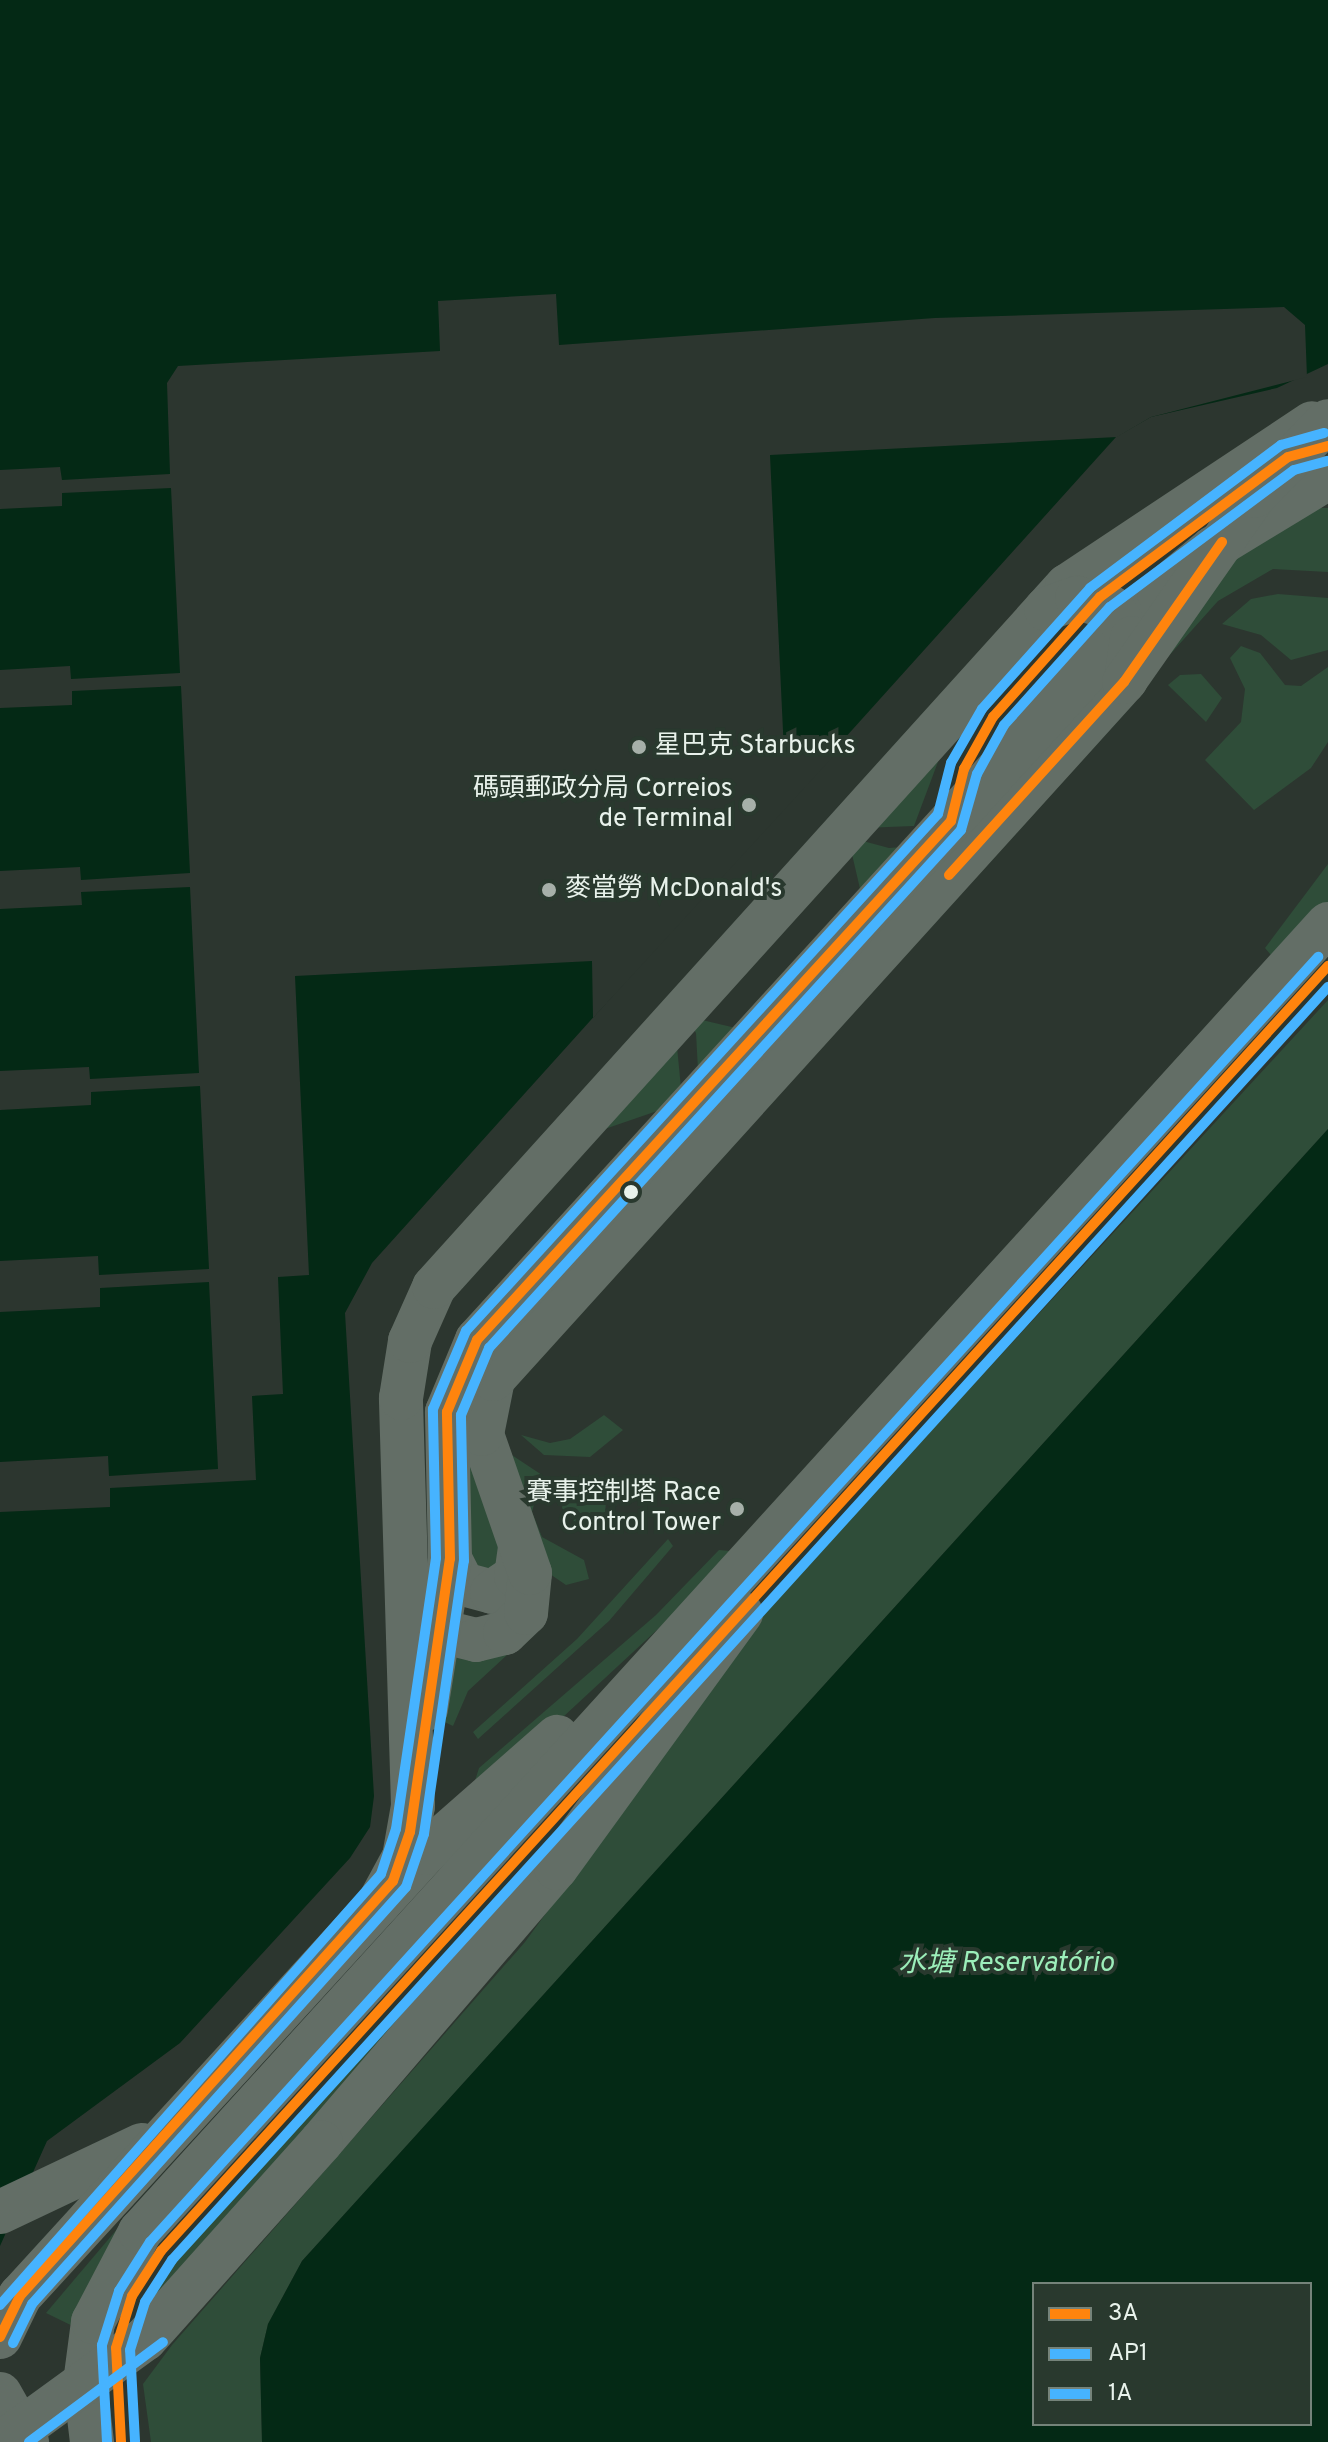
<!DOCTYPE html>
<meta charset="utf-8">
<style>
body{margin:0}
#map{position:relative;width:1328px;height:2442px;overflow:hidden;background:#2c362f;font-family:Overpass,"Noto Sans SC",sans-serif}
div>[style]{position:absolute}
.green>*{inset:0;background:#2f4d39}
.water>*{inset:0;background:#042915}
.pier>*{inset:0;background:#2c362f}
.primary>*{height:44px;margin:-22px;padding:0 22px;transform-origin:22px;border-radius:22px;background:#636e66}
.primary-bridge>*{height:44px;margin:-22px;padding:0 22px;transform-origin:22px;border-radius:22px;background:#636e66}
.bus-1>*{height:10px;margin:-5px;padding:0 5px;transform-origin:5px;border-radius:5px;background:#ff840d}
.bus-2>*{height:10px;margin:-5px;padding:0 5px;transform-origin:5px;border-radius:5px;background:#46b3ff}
.bus-3>*{height:10px;margin:-5px;padding:0 5px;transform-origin:5px;border-radius:5px;background:#46b3ff}
.dots>*{width:22px;height:22px;translate:-50% -50%;box-sizing:border-box;border:4px solid #29392e;border-radius:50%}
span{translate:-50% -50%;white-space:nowrap;text-align:center;line-height:1.15;-webkit-text-stroke:8px #29392e;paint-order:stroke}
.poi-label{font-size:26px;color:#e8f2eb}
.left{translate:0 -50%;text-align:left}
.right{translate:-100% -50%;text-align:right}
.water-label{font-size:28px;color:#9ceeba;font-style:italic}
.legend{position:absolute;left:1032px;top:2282px;width:280px;height:144px;box-sizing:border-box;background:#29392e;border:2px solid #75837a;margin:0;padding:10px 14px;list-style:none;font-size:24px;color:#e8f2eb}
.legend li{display:flex;align-items:center;gap:16px;height:40px}
.legend b{width:40px;border:2px solid #75837a}
</style>
<div id="map">
<div class="green">
<i style="clip-path:polygon(1312px 508px,1328px 508px,1328px 572px,1273px 569px,1218px 601px,926px 927px,902px 905px,481px 1366px,467px 1424px,469px 1456px,505px 1551px,497px 1576px,477px 1580px,465px 1569px,458px 1449px,463px 1392px,475px 1363px,1168px 605px,1221px 559px)"></i>
<i style="clip-path:polygon(1278px 594px,1328px 598px,1328px 650px,1291px 660px,1261px 635px,1222px 624px,1251px 599px)"></i>
<i style="clip-path:polygon(1241px 646px,1260px 653px,1285px 685px,1301px 686px,1328px 667px,1328px 742px,1311px 768px,1254px 810px,1205px 760px,1241px 722px,1245px 689px,1230px 658px)"></i>
<i style="clip-path:polygon(1201px 674px,1222px 698px,1206px 722px,1168px 685px,1180px 675px)"></i>
<i style="clip-path:polygon(948px 735px,914px 826px,863px 828px)"></i>
<i style="clip-path:polygon(848px 837px,889px 848px,914px 846px,864px 906px)"></i>
<i style="clip-path:polygon(1328px 864px,1328px 923px,1286px 973px,1265px 948px)"></i>
<i style="clip-path:polygon(1328px 1000px,1328px 1129px,302px 2261px,268px 2324px,260px 2358px,262px 2442px,151px 2442px,143px 2384px,172px 2345px,525px 1942px,773px 1602px)"></i>
<i style="clip-path:polygon(685px 1016px,736px 1028px,699px 1089px,696px 1033px)"></i>
<i style="clip-path:polygon(675px 1026px,681px 1088px,663px 1109px,599px 1131px)"></i>
<i style="clip-path:polygon(604px 1415px,623px 1430px,590px 1457px,544px 1455px,521px 1435px,550px 1443px,570px 1439px)"></i>
<i style="clip-path:polygon(498px 1446px,542px 1475px,532px 1512px,542px 1537px,584px 1560px,589px 1579px,566px 1585px,544px 1570px)"></i>
<i style="clip-path:polygon(608px 1477px,605px 1514px,597px 1528px,583px 1531px,562px 1508px,565px 1491px,580px 1478px)"></i>
<i style="clip-path:polygon(668px 1539px,673px 1546px,609px 1621px,478px 1739px,473px 1732px,577px 1639px)"></i>
<i style="clip-path:polygon(719px 1550px,741px 1552px,467px 1806px,479px 1768px,656px 1615px)"></i>
<i style="clip-path:polygon(543px 1610px,546px 1619px,468px 1691px,453px 1726px,436px 1718px,450px 1649px)"></i>
<i style="clip-path:polygon(513px 1882px,520px 1895px,144px 2327px,146px 2302px,188px 2237px)"></i>
<i style="clip-path:polygon(140px 2202px,85px 2332px,46px 2313px)"></i>
</div>
<div class="water">
<i style="clip-path:polygon(0 0,1328px 0,1328px 364px,1277px 388px,1151px 417px,1116px 437px,372px 1263px,345px 1313px,374px 1796px,370px 1827px,350px 1858px,180px 2043px,47px 2141px,0 2246px)"></i>
<i style="clip-path:polygon(evenodd,1328px 1129px,1328px 2442px,262px 2442px,260px 2358px,268px 2324px,302px 2261px,1328px 1129px,1310px 2284px,1310px 2424px,1034px 2424px,1034px 2284px,1310px 2284px)"></i>
</div>
<div class="pier">
<i style="clip-path:polygon(556px 294px,559px 345px,935px 318px,1284px 307px,1305px 325px,1307px 377px,1151px 417px,1117px 437px,770px 455px,784px 752px,840px 749px,593px 1018px,592px 961px,295px 976px,309px 1275px,278px 1277px,283px 1394px,252px 1396px,256px 1480px,110px 1488px,110px 1507px,0 1512px,0 1462px,108px 1456px,109px 1476px,218px 1469px,209px 1282px,100px 1288px,100px 1307px,0 1312px,0 1261px,98px 1256px,99px 1275px,209px 1269px,200px 1086px,91px 1092px,91px 1105px,0 1110px,0 1071px,89px 1067px,90px 1079px,199px 1073px,190px 887px,81px 892px,82px 905px,0 909px,0 871px,80px 867px,81px 880px,190px 873px,181px 686px,72px 691px,72px 705px,0 708px,0 670px,70px 666px,71px 679px,180px 673px,171px 488px,62px 493px,62px 506px,0 509px,0 470px,60px 467px,62px 480px,170px 474px,167px 383px,178px 366px,440px 351px,438px 301px)"></i>
</div>
<div class="primary">
<i style="left:450px;top:1559px;width:28px;rotate:63deg"></i>
<i style="left:463px;top:1584px;width:30px;rotate:15deg"></i>
<i style="left:492px;top:1592px;width:29px;rotate:-34deg"></i>
<i style="left:516px;top:1576px;width:28px;rotate:-82deg"></i>
<i style="left:422px;top:1605px;width:38px;rotate:47deg"></i>
<i style="left:448px;top:1633px;width:29px;rotate:14deg"></i>
<i style="left:476px;top:1640px;width:30px;rotate:-14deg"></i>
<i style="left:505px;top:1633px;width:29px;rotate:-44deg"></i>
<i style="left:526px;top:1613px;width:40px;rotate:-84.3deg"></i>
<i style="left:530px;top:1573px;width:147px;rotate:-109.1deg"></i>
<i style="left:482px;top:1434px;width:56px;rotate:-78.7deg"></i>
<i style="left:493px;top:1379px;width:940px;rotate:-47.85deg"></i>
<i style="left:426px;top:1709px;width:152px;rotate:-80.9deg"></i>
<i style="left:450px;top:1559px;width:147px;rotate:-91.2deg"></i>
<i style="left:447px;top:1412px;width:78px;rotate:-67.4deg"></i>
<i style="left:477px;top:1340px;width:1012px;rotate:-47.6deg"></i>
<i style="left:1159px;top:593px;width:70px;rotate:-39.8deg"></i>
<i style="left:1213px;top:548px;width:135px;rotate:-31.3deg"></i>
<i style="left:379px;top:1903px;width:52px;rotate:-61.5deg"></i>
<i style="left:404px;top:1857px;width:52px;rotate:-80deg"></i>
<i style="left:413px;top:1806px;width:408px;rotate:-91.7deg"></i>
<i style="left:401px;top:1398px;width:58px;rotate:-81deg"></i>
<i style="left:410px;top:1341px;width:59px;rotate:-66deg"></i>
<i style="left:434px;top:1287px;width:945px;rotate:-47.92deg"></i>
<i style="left:1067px;top:586px;width:294px;rotate:-33.6deg"></i>
<i style="left:321px;top:2142px;width:361px;rotate:-49.4deg"></i>
<i style="left:556px;top:1868px;width:315px;rotate:-54deg"></i>
<i style="left:0;top:2212px;width:157px;rotate:-25.3deg"></i>
<i style="left:0;top:2337px;width:46px;rotate:-64deg"></i>
<i style="left:20px;top:2296px;width:600px;rotate:-47.57deg"></i>
<i style="left:425px;top:1853px;width:176px;rotate:-41.3deg"></i>
<i style="left:0;top:2394px;width:55px;rotate:60.6deg"></i>
<i style="left:92px;top:2442px;width:59px;rotate:-96.8deg"></i>
<i style="left:85px;top:2383px;width:62px;rotate:-82.5deg"></i>
<i style="left:93px;top:2322px;width:102px;rotate:-62.4deg"></i>
<i style="left:140px;top:2232px;width:1767px;rotate:-47.75deg"></i>
</div>
<div class="primary-bridge">
<i style="left:1046px;top:609px;width:33px;rotate:-20deg"></i>
<i style="left:1077px;top:598px;width:36px;rotate:16deg"></i>
<i style="left:1112px;top:608px;width:36px;rotate:56deg"></i>
<i style="left:1132px;top:638px;width:42px;rotate:98.1deg"></i>
<i style="left:1124px;top:682px;width:227px;rotate:-55deg"></i>
<i style="left:1254px;top:496px;width:105px;rotate:-45.4deg"></i>
<i style="left:3px;top:2442px;width:175px;rotate:-36deg"></i>
<i style="left:145px;top:2339px;width:264px;rotate:-48.2deg"></i>
</div>
<div class="bus-1">
<i style="left:949px;top:875px;width:261px;rotate:-47.8deg"></i>
<i style="left:1124px;top:682px;width:171px;rotate:-55deg"></i>
<i style="left:0;top:2337px;width:46px;rotate:-64deg"></i>
<i style="left:20px;top:2296px;width:558px;rotate:-48.05deg"></i>
<i style="left:393px;top:1881px;width:52px;rotate:-70.9deg"></i>
<i style="left:410px;top:1832px;width:276px;rotate:-81.7deg"></i>
<i style="left:450px;top:1559px;width:147px;rotate:-91.2deg"></i>
<i style="left:447px;top:1412px;width:78px;rotate:-67.4deg"></i>
<i style="left:477px;top:1340px;width:703px;rotate:-47.59deg"></i>
<i style="left:951px;top:821px;width:54px;rotate:-76deg"></i>
<i style="left:964px;top:769px;width:60px;rotate:-60.9deg"></i>
<i style="left:993px;top:717px;width:161px;rotate:-48.3deg"></i>
<i style="left:1100px;top:597px;width:234px;rotate:-36.7deg"></i>
<i style="left:1288px;top:457px;width:41px;rotate:-15.4deg"></i>
<i style="left:121px;top:2442px;width:94px;rotate:-93deg"></i>
<i style="left:116px;top:2348px;width:54px;rotate:-72.9deg"></i>
<i style="left:132px;top:2296px;width:54px;rotate:-57.2deg"></i>
<i style="left:161px;top:2251px;width:1736px;rotate:-47.76deg"></i>
</div>
<div class="bus-2">
<i style="left:13px;top:2343px;width:43px;rotate:-64deg"></i>
<i style="left:32px;top:2304px;width:560px;rotate:-48.11deg"></i>
<i style="left:406px;top:1887px;width:56px;rotate:-71.2deg"></i>
<i style="left:424px;top:1834px;width:276px;rotate:-81.7deg"></i>
<i style="left:464px;top:1561px;width:146px;rotate:-91.2deg"></i>
<i style="left:461px;top:1415px;width:73px;rotate:-67.3deg"></i>
<i style="left:489px;top:1348px;width:701px;rotate:-47.66deg"></i>
<i style="left:961px;top:830px;width:58px;rotate:-74.1deg"></i>
<i style="left:977px;top:774px;width:56px;rotate:-61.1deg"></i>
<i style="left:1004px;top:725px;width:159px;rotate:-48.1deg"></i>
<i style="left:1110px;top:607px;width:229px;rotate:-36.7deg"></i>
<i style="left:1294px;top:470px;width:35px;rotate:-15deg"></i>
<i style="left:135px;top:2441px;width:91px;rotate:-93.1deg"></i>
<i style="left:130px;top:2350px;width:50px;rotate:-72.6deg"></i>
<i style="left:145px;top:2302px;width:50px;rotate:-57.3deg"></i>
<i style="left:172px;top:2260px;width:1720px;rotate:-47.76deg"></i>
<i style="left:29px;top:2442px;width:167px;rotate:-36.7deg"></i>
</div>
<div class="bus-3">
<i style="left:0;top:2305px;width:575px;rotate:-48.52deg"></i>
<i style="left:381px;top:1874px;width:47px;rotate:-71.6deg"></i>
<i style="left:396px;top:1829px;width:274px;rotate:-81.6deg"></i>
<i style="left:436px;top:1558px;width:149px;rotate:-91.2deg"></i>
<i style="left:433px;top:1409px;width:85px;rotate:-67.1deg"></i>
<i style="left:466px;top:1331px;width:700px;rotate:-47.61deg"></i>
<i style="left:938px;top:814px;width:53px;rotate:-75.7deg"></i>
<i style="left:951px;top:763px;width:62px;rotate:-60.1deg"></i>
<i style="left:982px;top:709px;width:162px;rotate:-48.2deg"></i>
<i style="left:1090px;top:588px;width:239px;rotate:-36.8deg"></i>
<i style="left:1281px;top:445px;width:45px;rotate:-15.6deg"></i>
<i style="left:107px;top:2442px;width:97px;rotate:-93deg"></i>
<i style="left:102px;top:2345px;width:57px;rotate:-72.5deg"></i>
<i style="left:119px;top:2291px;width:58px;rotate:-57.7deg"></i>
<i style="left:150px;top:2242px;width:1737px;rotate:-47.73deg"></i>
</div>
<div class="dots">
<i style="left:639px;top:747px;background:#a6b0a9"></i>
<i style="left:749px;top:805px;background:#a6b0a9"></i>
<i style="left:549px;top:890px;background:#a6b0a9"></i>
<i style="left:631px;top:1192px;background:#e8f2eb"></i>
<i style="left:737px;top:1509px;background:#a6b0a9"></i>
</div>
<div class="poi-label">
<span class="left" style="left:655px;top:747px">星巴克 Starbucks</span>
<span class="right" style="left:733px;top:805px">碼頭郵政分局 Correios<br>de Terminal</span>
<span class="left" style="left:565px;top:890px">麥當勞 McDonald's</span>
<span class="right" style="left:721px;top:1509px">賽事控制塔 Race<br>Control Tower</span>
</div>
<div class="water-label">
<span style="left:1006px;top:1964px">水塘 Reservatório</span>
</div>
<ul class="legend">
<li><b style="height:10px;background:#ff840d"></b>3A</li>
<li><b style="height:10px;background:#46b3ff"></b>AP1</li>
<li><b style="height:10px;background:#46b3ff"></b>1A</li>
</ul>
</div>
